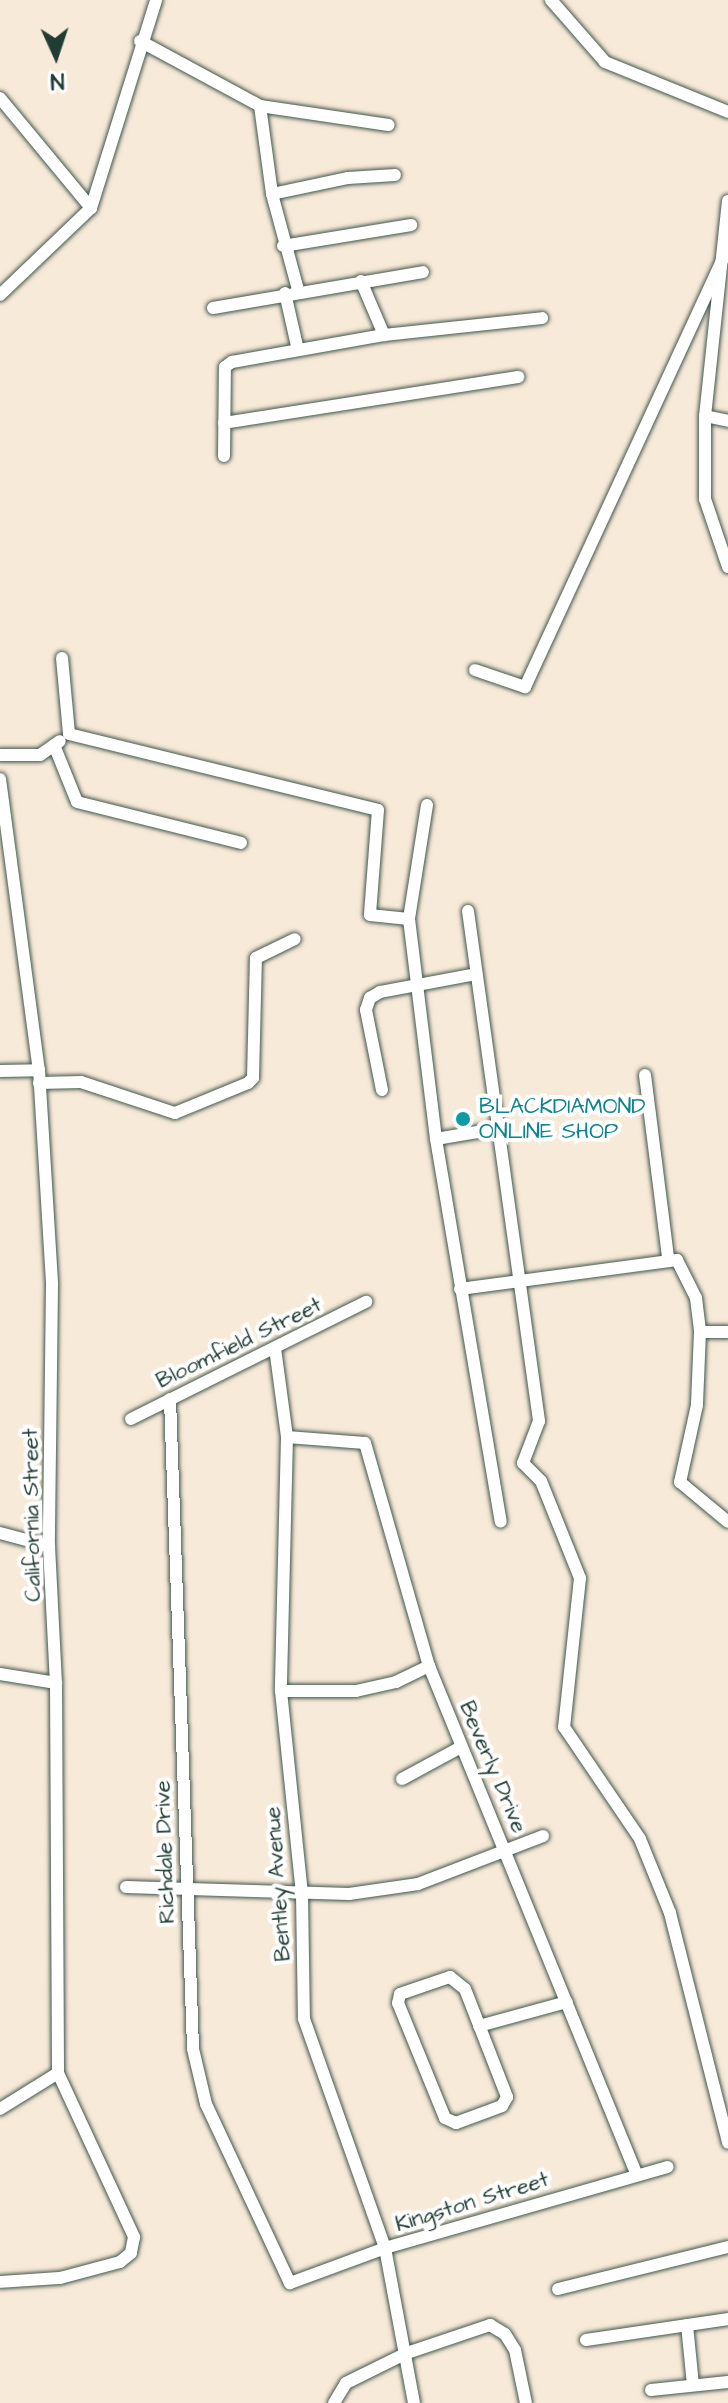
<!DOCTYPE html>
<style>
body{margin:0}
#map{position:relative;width:728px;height:2403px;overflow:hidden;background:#f8ead8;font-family:"Architects Daughter",sans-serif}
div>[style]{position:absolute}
.roads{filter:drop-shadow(0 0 2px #40574d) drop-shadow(0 0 2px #40574d)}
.street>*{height:12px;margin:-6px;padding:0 6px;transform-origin:6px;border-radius:6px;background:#fff}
.dots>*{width:22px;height:22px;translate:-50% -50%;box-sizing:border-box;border:4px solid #fff;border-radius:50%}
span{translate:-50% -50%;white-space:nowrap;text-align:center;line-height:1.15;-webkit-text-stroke:8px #fff;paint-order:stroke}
.culture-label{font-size:22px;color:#0d838f}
.left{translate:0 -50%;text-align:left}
.street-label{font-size:22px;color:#1f3d34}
.north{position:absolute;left:16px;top:16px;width:80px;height:80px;-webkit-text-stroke:6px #fff;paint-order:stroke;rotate:177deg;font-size:22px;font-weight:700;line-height:32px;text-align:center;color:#1f3d34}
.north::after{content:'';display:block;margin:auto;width:28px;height:36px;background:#1f3d34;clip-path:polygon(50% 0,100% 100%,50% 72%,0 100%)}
</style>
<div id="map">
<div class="roads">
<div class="street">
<i style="left:551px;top:0;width:82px;rotate:48.9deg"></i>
<i style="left:605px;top:62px;width:133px;rotate:22.1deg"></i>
<i style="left:140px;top:41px;width:136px;rotate:28.4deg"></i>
<i style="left:260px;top:106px;width:130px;rotate:8.4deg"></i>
<i style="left:0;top:98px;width:143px;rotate:50.4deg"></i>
<i style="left:260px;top:106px;width:89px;rotate:82.2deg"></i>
<i style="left:272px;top:194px;width:99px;rotate:74.8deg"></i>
<i style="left:272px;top:194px;width:78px;rotate:-11.9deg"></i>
<i style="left:348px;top:178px;width:47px;rotate:-3.7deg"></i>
<i style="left:728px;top:201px;width:216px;rotate:96.1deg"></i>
<i style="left:705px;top:416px;width:83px;rotate:90deg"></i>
<i style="left:705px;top:499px;width:72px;rotate:71.3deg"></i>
<i style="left:283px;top:246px;width:130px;rotate:-9.3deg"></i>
<i style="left:361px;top:281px;width:59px;rotate:66.9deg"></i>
<i style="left:285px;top:293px;width:58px;rotate:77.2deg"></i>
<i style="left:0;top:295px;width:126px;rotate:-43.7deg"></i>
<i style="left:91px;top:208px;width:218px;rotate:-72.6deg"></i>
<i style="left:213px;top:308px;width:213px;rotate:-9.7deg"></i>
<i style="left:705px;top:416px;width:24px;rotate:12deg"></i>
<i style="left:224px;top:423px;width:298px;rotate:-8.9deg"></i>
<i style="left:224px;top:456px;width:89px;rotate:-89.4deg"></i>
<i style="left:225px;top:367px;width:9px;rotate:-36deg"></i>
<i style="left:232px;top:362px;width:154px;rotate:-10.1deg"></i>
<i style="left:384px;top:335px;width:159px;rotate:-6.1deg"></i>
<i style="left:62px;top:658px;width:76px;rotate:84.7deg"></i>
<i style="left:69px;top:734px;width:318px;rotate:13.8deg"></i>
<i style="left:378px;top:810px;width:105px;rotate:94.4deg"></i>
<i style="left:370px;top:915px;width:39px;rotate:6deg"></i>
<i style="left:475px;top:670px;width:53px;rotate:18.8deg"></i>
<i style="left:525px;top:687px;width:472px;rotate:-65.2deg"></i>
<i style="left:54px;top:745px;width:61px;rotate:68deg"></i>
<i style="left:77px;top:802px;width:169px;rotate:14deg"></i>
<i style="left:0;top:755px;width:40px"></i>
<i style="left:40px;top:755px;width:24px;rotate:-35deg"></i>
<i style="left:0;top:779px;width:294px;rotate:82.4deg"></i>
<i style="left:39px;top:1070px;width:215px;rotate:86.5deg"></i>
<i style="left:52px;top:1285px;width:261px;rotate:90.7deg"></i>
<i style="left:49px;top:1546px;width:137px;rotate:87.1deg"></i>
<i style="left:56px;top:1683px;width:390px;rotate:89.7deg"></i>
<i style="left:58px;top:2073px;width:181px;rotate:65.1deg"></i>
<i style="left:134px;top:2237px;width:16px;rotate:101deg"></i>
<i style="left:131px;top:2253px;width:14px;rotate:141deg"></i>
<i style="left:120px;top:2262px;width:62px;rotate:165.1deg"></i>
<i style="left:60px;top:2278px;width:60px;rotate:176.2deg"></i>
<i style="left:427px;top:805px;width:115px;rotate:99deg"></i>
<i style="left:409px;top:919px;width:222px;rotate:83deg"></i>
<i style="left:468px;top:911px;width:515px;rotate:82.07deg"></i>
<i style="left:539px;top:1421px;width:45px;rotate:110.9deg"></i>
<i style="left:523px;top:1463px;width:25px;rotate:45deg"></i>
<i style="left:541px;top:1481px;width:105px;rotate:68.1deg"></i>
<i style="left:580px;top:1578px;width:150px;rotate:96.1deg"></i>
<i style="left:564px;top:1727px;width:135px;rotate:55.8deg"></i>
<i style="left:640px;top:1839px;width:80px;rotate:67.9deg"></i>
<i style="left:670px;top:1913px;width:237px;rotate:75.8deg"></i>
<i style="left:0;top:1071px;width:39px;rotate:-1deg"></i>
<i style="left:645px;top:1075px;width:184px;rotate:82.8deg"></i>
<i style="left:39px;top:1083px;width:42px;rotate:-1.4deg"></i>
<i style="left:81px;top:1082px;width:99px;rotate:18.3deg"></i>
<i style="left:175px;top:1113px;width:79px;rotate:-22.3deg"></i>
<i style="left:248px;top:1083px;width:7px;rotate:-45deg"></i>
<i style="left:253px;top:1078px;width:120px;rotate:-88.6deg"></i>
<i style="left:256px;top:958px;width:43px;rotate:-26deg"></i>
<i style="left:382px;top:1090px;width:82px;rotate:-101.3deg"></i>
<i style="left:366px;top:1010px;width:13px;rotate:-72deg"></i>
<i style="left:370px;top:998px;width:12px;rotate:-31deg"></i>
<i style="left:380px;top:992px;width:98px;rotate:-10.6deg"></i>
<i style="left:495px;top:1129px;width:60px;rotate:170.4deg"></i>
<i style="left:436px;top:1139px;width:388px;rotate:80.4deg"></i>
<i style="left:460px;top:1289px;width:219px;rotate:-7.6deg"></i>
<i style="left:677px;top:1260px;width:42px;rotate:63.4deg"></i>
<i style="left:696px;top:1298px;width:34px;rotate:83deg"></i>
<i style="left:700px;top:1332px;width:73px;rotate:92.4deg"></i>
<i style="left:697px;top:1405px;width:79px;rotate:102.4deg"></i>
<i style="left:680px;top:1482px;width:62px;rotate:39.8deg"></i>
<i style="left:700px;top:1332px;width:28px"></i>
<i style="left:275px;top:1348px;width:90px;rotate:82.3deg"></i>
<i style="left:287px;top:1437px;width:254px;rotate:91.4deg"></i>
<i style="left:281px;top:1691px;width:205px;rotate:84.1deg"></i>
<i style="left:302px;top:1895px;width:124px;rotate:89.1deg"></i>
<i style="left:304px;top:2019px;width:243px;rotate:70.5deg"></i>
<i style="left:385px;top:2248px;width:158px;rotate:79.4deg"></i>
<i style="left:170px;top:1399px;width:650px;rotate:87.97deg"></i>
<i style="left:193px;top:2049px;width:57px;rotate:76.7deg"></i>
<i style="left:206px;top:2104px;width:198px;rotate:64.9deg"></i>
<i style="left:290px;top:2283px;width:101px;rotate:-20.2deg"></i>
<i style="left:385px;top:2248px;width:294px;rotate:-16deg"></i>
<i style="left:131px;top:1419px;width:263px;rotate:-26.5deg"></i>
<i style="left:287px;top:1437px;width:78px;rotate:4.4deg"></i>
<i style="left:365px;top:1443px;width:232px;rotate:74deg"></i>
<i style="left:429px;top:1666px;width:548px;rotate:67.79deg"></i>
<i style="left:0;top:1533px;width:51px;rotate:14.9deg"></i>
<i style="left:0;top:1674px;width:57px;rotate:9.1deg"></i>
<i style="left:281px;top:1691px;width:75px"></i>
<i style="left:356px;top:1691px;width:41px;rotate:-12.7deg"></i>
<i style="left:396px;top:1682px;width:37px;rotate:-26deg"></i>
<i style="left:402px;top:1779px;width:67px;rotate:-28.5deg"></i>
<i style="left:126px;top:1887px;width:223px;rotate:1.8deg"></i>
<i style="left:349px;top:1894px;width:70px;rotate:-8.2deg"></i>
<i style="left:418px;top:1884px;width:134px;rotate:-21deg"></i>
<i style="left:450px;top:1977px;width:19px;rotate:39deg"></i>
<i style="left:465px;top:1989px;width:116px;rotate:68.7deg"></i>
<i style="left:507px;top:2097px;width:10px;rotate:119deg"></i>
<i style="left:502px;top:2106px;width:49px;rotate:159.7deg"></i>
<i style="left:456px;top:2123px;width:12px;rotate:-156deg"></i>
<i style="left:445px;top:2118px;width:124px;rotate:-112.2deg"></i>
<i style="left:398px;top:2003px;width:9px;rotate:-77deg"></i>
<i style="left:400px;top:1994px;width:53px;rotate:-18.8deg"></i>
<i style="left:479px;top:2026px;width:91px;rotate:-15.3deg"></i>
<i style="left:0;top:2109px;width:68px;rotate:-31.8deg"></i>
<i style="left:558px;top:2289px;width:175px;rotate:-13.9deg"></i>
<i style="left:687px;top:2325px;width:60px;rotate:84.3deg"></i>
<i style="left:586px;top:2340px;width:144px;rotate:-8.4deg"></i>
<i style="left:651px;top:2390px;width:77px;rotate:-5.9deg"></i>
<i style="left:334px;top:2403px;width:23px;rotate:-59deg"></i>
<i style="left:346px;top:2383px;width:68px;rotate:-26.2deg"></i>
<i style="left:407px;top:2353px;width:88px;rotate:-18.6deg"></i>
<i style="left:490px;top:2325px;width:17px;rotate:31deg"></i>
<i style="left:505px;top:2334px;width:19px;rotate:58deg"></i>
<i style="left:515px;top:2350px;width:54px;rotate:78.3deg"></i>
</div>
</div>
<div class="dots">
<i style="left:463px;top:1119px;background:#0f9aa8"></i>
</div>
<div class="culture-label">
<span class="left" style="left:479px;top:1119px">BLACKDIAMOND<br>ONLINE SHOP</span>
</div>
<div class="street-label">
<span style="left:239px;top:1343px;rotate:-26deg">Bloomfield Street</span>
<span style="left:32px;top:1515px;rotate:-91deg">California Street</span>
<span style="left:493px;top:1767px;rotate:67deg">Beverly Drive</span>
<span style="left:165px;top:1852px;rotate:-92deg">Richdale Drive</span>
<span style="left:278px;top:1884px;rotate:-94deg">Bentley Avenue</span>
<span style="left:472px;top:2202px;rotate:-17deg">Kingston Street</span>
</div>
<div class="north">N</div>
</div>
